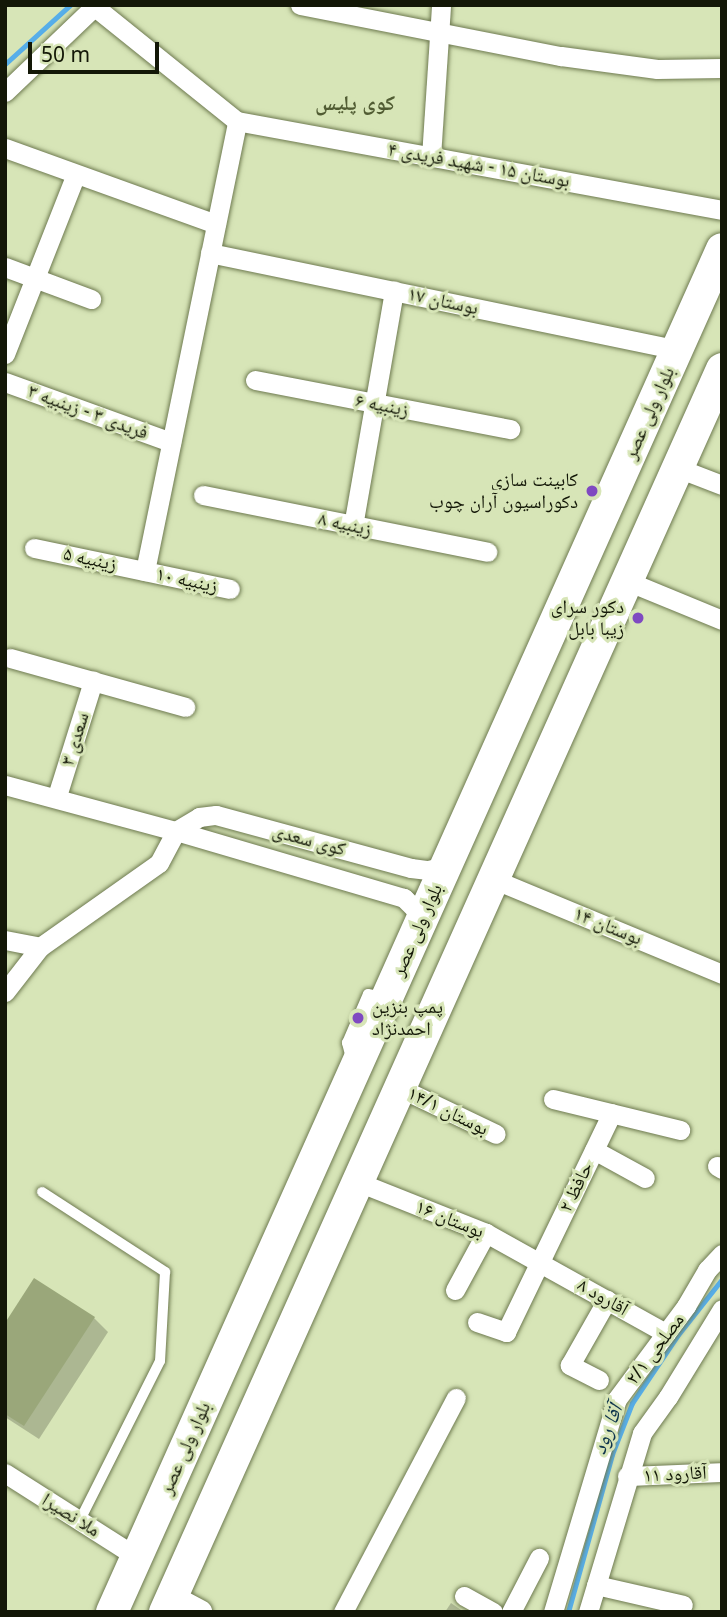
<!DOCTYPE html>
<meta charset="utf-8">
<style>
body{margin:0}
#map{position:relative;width:727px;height:1617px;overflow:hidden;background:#d7e5b7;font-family:"Noto Sans","Noto Naskh Arabic",sans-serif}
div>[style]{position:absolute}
.shadow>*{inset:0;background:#0003}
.stream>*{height:5px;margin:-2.5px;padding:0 2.5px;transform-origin:2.5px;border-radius:2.5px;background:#57aee9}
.building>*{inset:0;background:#9aa77a}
.roads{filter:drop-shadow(0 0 2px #6e7a50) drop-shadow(0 0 2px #6e7a50)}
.service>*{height:10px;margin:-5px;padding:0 5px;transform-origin:5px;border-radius:5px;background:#fff}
.minor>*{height:19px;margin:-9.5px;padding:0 9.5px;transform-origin:9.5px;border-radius:9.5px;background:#fff}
.tertiary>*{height:24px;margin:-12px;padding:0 12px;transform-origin:12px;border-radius:12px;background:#fff}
.primary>*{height:32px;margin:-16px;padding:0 16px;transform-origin:16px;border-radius:16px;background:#fff}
.dots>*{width:19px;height:19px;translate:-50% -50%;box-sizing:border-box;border:4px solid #d7e5b7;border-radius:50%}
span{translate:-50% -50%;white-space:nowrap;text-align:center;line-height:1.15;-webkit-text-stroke:6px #d7e5b7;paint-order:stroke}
.street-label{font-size:19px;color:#131707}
.poi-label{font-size:19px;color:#131707}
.right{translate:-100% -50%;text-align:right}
.left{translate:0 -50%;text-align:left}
.neighbourhood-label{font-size:21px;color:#515c33;font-weight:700}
.water-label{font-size:21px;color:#0e344c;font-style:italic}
.frame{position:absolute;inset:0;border:7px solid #131707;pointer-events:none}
.scale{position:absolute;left:28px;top:42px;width:131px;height:32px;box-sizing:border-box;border:4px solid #131707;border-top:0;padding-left:9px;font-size:21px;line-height:24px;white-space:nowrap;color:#131707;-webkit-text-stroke:5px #d7e5b7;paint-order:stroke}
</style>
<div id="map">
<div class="shadow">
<i style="clip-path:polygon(94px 1318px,108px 1332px,39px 1439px,5px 1417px,5px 1327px)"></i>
<i style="clip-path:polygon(451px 1603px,464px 1612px,445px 1612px)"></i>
</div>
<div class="stream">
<i style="left:5px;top:64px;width:88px;rotate:-42.2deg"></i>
<i style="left:568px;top:1612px;width:164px;rotate:-74.4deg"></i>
<i style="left:612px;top:1454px;width:55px;rotate:-68.6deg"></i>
<i style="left:632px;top:1403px;width:81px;rotate:-56.1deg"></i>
<i style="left:677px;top:1336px;width:73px;rotate:-51.7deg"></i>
</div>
<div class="building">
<i style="clip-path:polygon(34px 1278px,95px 1317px,24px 1426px,5px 1414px,5px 1323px)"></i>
</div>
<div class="roads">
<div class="service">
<i style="left:351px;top:1058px;width:16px;rotate:-105deg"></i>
<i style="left:347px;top:1043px;width:53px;rotate:-66.8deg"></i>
<i style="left:368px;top:994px;width:15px;rotate:11deg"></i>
<i style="left:42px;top:1192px;width:147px;rotate:33deg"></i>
<i style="left:165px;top:1272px;width:89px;rotate:93.2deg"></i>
<i style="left:160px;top:1361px;width:178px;rotate:116.7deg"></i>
</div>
<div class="minor">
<i style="left:300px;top:5px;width:266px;rotate:11.1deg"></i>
<i style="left:561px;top:56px;width:97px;rotate:7.7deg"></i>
<i style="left:657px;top:69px;width:65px;rotate:-0.9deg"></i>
<i style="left:95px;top:7px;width:182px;rotate:38.8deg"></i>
<i style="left:237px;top:121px;width:493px;rotate:10.4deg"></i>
<i style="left:5px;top:92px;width:126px;rotate:-43.7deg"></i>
<i style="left:5px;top:148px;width:224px;rotate:19.8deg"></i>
<i style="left:431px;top:157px;width:152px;rotate:-86.2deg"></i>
<i style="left:210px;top:253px;width:477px;rotate:11.7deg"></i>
<i style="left:5px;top:267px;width:92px;rotate:20.4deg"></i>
<i style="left:5px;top:354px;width:193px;rotate:-68.5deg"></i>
<i style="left:255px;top:380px;width:260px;rotate:10.9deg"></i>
<i style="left:5px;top:382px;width:177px;rotate:19.9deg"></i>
<i style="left:678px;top:468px;width:47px;rotate:21.1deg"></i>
<i style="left:203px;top:495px;width:290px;rotate:11.3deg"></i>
<i style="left:353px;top:526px;width:239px;rotate:-80.1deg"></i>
<i style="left:34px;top:548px;width:200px;rotate:11.8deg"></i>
<i style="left:145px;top:571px;width:459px;rotate:-78.4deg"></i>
<i style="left:627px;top:581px;width:103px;rotate:22.3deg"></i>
<i style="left:10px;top:658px;width:182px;rotate:15.6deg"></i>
<i style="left:5px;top:785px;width:177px;rotate:15.1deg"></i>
<i style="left:176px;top:831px;width:36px;rotate:118deg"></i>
<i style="left:159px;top:863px;width:146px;rotate:144.8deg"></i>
<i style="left:40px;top:947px;width:57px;rotate:127.9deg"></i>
<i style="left:57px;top:796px;width:121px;rotate:-72.6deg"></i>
<i style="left:493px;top:879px;width:248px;rotate:22.5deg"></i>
<i style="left:419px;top:925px;width:16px;rotate:-104deg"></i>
<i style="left:415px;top:909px;width:16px;rotate:-135deg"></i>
<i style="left:404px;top:898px;width:238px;rotate:-163.6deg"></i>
<i style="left:176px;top:831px;width:27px;rotate:-31deg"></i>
<i style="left:199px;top:817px;width:17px;rotate:-7deg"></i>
<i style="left:216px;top:815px;width:202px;rotate:15.2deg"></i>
<i style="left:411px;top:868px;width:17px;rotate:7deg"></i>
<i style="left:428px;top:870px;width:18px;rotate:-13deg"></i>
<i style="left:5px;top:940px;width:36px;rotate:11deg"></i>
<i style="left:400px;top:1088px;width:106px;rotate:25.6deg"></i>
<i style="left:553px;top:1099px;width:131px;rotate:13.7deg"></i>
<i style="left:594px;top:1150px;width:58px;rotate:28.8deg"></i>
<i style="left:717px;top:1166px;width:6px;rotate:31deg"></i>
<i style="left:358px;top:1182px;width:138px;rotate:21.7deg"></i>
<i style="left:486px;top:1233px;width:206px;rotate:29.1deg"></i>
<i style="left:455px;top:1290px;width:65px;rotate:-61.5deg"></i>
<i style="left:477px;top:1322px;width:31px;rotate:19deg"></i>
<i style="left:506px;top:1332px;width:243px;rotate:-64.2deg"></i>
<i style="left:599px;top:1380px;width:33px;rotate:-153deg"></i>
<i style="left:570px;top:1365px;width:75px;rotate:-60.4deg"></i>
<i style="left:5px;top:1473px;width:156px;rotate:32.5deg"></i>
<i style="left:627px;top:1476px;width:95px;rotate:-2.4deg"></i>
<i style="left:596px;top:1585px;width:89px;rotate:12.9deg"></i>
<i style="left:464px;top:1596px;width:33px;rotate:29deg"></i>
<i style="left:343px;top:1612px;width:242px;rotate:-62.2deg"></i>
<i style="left:511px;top:1612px;width:61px;rotate:-62.6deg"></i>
<i style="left:553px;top:1612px;width:222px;rotate:-73.3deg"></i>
<i style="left:617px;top:1399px;width:116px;rotate:-53.4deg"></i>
<i style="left:686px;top:1306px;width:42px;rotate:-59.7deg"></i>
<i style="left:707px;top:1270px;width:22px;rotate:-47deg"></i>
<i style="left:588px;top:1612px;width:187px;rotate:-73.2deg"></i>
<i style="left:642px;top:1433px;width:44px;rotate:-54.2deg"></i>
<i style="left:668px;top:1397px;width:103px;rotate:-58.5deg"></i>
</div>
<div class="tertiary">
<i style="left:172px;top:1597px;width:32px;rotate:28deg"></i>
</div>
<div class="primary">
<i style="left:112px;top:1612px;width:1493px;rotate:-65.89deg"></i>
<i style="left:165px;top:1612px;width:1362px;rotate:-65.86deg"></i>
</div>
</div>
<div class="dots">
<i style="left:592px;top:491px;background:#7f49c1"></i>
<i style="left:638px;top:618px;background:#7f49c1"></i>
<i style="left:358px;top:1018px;background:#7f49c1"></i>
</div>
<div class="street-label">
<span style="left:479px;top:165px;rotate:10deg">بوستان ۱۵ - شهید فریدی ۴</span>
<span style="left:443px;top:301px;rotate:12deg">بوستان ۱۷</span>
<span style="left:382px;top:405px;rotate:11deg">زینبیه ۶</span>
<span style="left:88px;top:412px;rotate:20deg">فریدی ۳ - زینبیه ۳</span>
<span style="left:649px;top:413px;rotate:-66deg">بلوار ولی عصر</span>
<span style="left:345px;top:524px;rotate:12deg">زینبیه ۸</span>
<span style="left:90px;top:559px;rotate:12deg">زینبیه ۵</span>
<span style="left:187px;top:580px;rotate:12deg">زینبیه ۱۰</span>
<span style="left:75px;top:739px;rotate:-73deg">سعدی ۳</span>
<span style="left:309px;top:840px;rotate:15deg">کوی سعدی</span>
<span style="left:608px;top:926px;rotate:22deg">بوستان ۱۴</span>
<span style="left:417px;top:930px;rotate:-66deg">بلوار ولی عصر</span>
<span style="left:448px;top:1111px;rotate:26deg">بوستان ۱۴/۱</span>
<span style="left:576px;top:1187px;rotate:-64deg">حافظ ۲</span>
<span style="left:450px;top:1219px;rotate:22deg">بوستان ۱۶</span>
<span style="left:603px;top:1297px;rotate:30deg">آقارود ۸</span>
<span style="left:655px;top:1349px;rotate:-53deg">مصلحی ۲/۱</span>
<span style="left:185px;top:1448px;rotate:-66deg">بلوار ولی عصر</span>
<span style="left:675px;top:1474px;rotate:-3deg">آقارود ۱۱</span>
<span style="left:71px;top:1515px;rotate:32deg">ملا نصیرا</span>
</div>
<div class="poi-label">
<span class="right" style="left:578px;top:491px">کابینت سازی<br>دکوراسیون آران چوب</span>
<span class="right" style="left:624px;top:618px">دکور سرای<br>زیبا بابل</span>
<span class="left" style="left:372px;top:1018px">پمپ بنزین<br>احمدنژاد</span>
</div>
<div class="neighbourhood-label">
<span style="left:355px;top:102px">کوی پلیس</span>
</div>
<div class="water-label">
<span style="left:606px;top:1429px;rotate:-69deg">آقا رود</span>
</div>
<div class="frame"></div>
<div class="scale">50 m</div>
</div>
